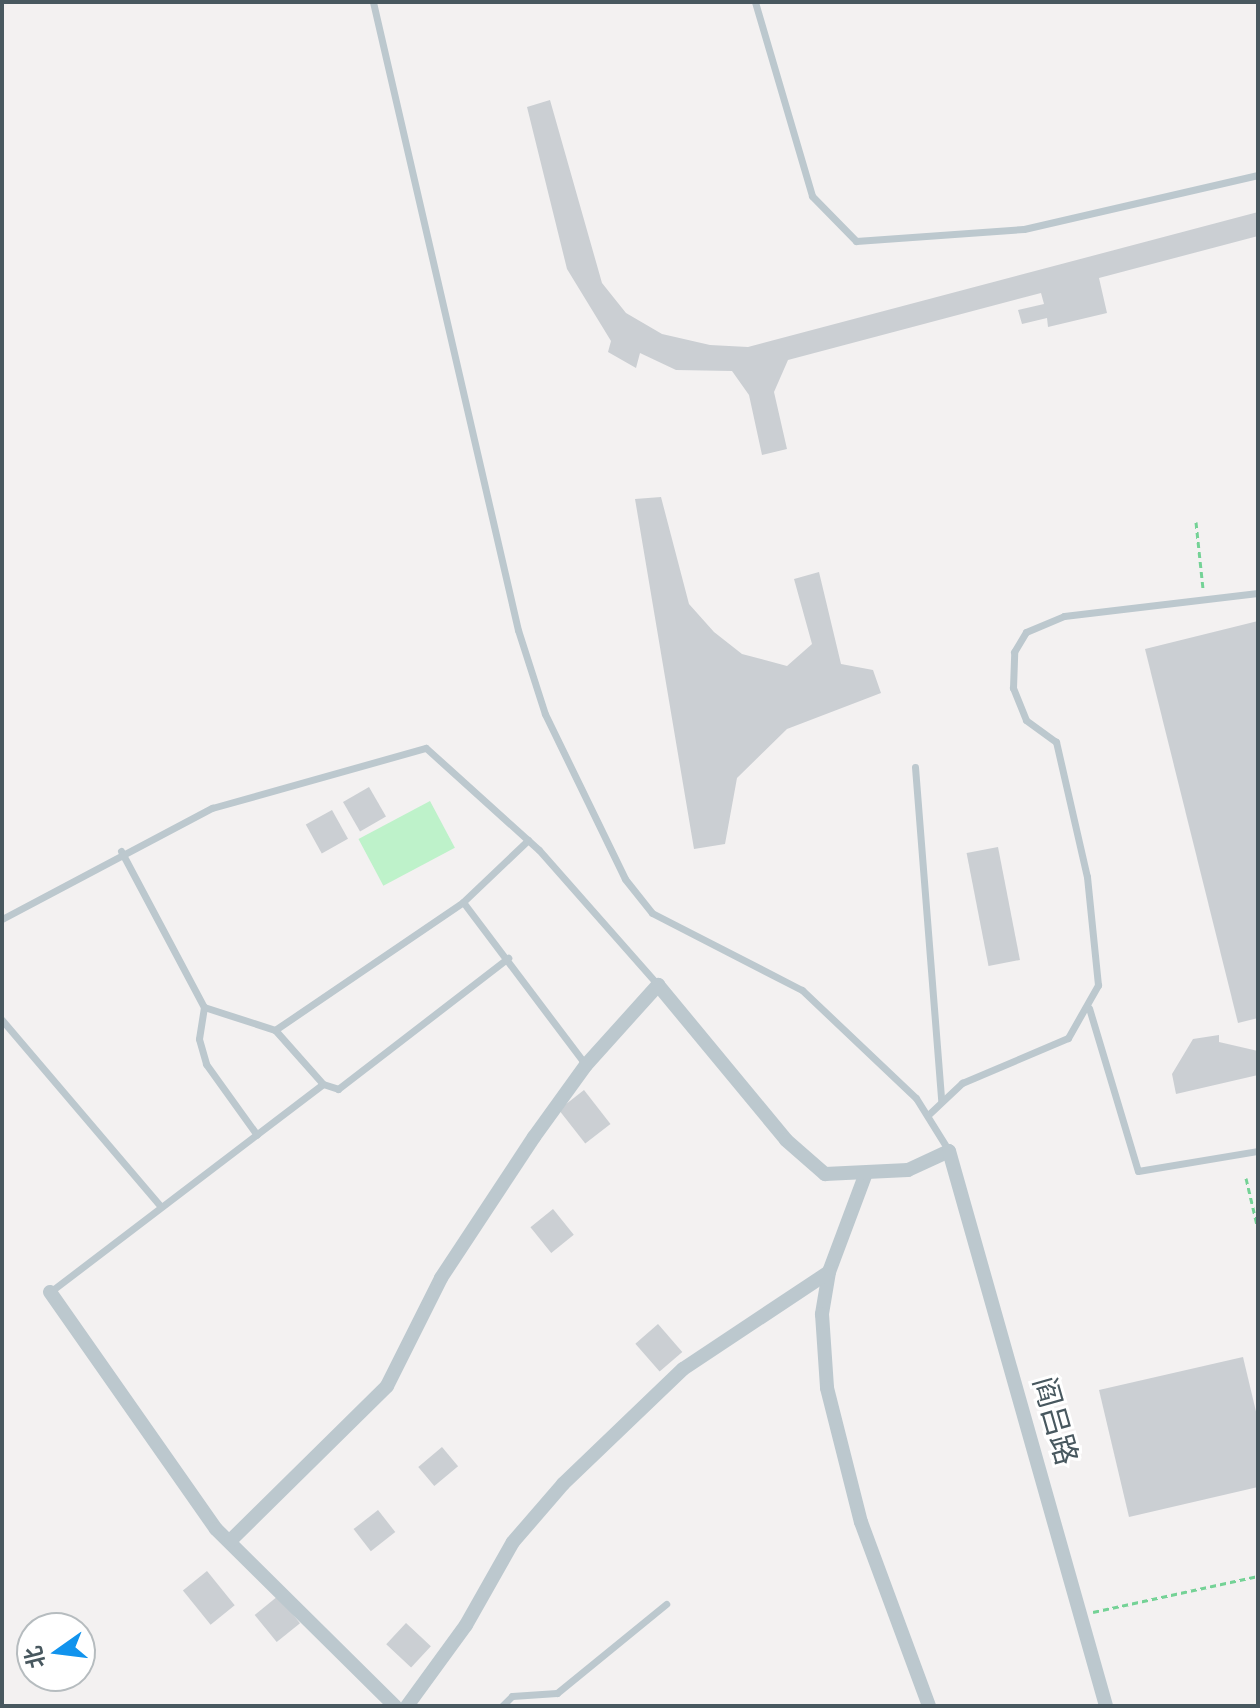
<!DOCTYPE html>
<meta charset="utf-8">
<style>
body{margin:0}
#map{position:relative;width:1260px;height:1708px;overflow:hidden;background:#f3f1f1;font-family:"Space Grotesk","Noto Sans SC",sans-serif}
div>[style]{position:absolute}
.green>*{inset:0;background:#bef2ca;transform-origin:0 0}
.building>*{inset:0;background:#cbcfd3;transform-origin:0 0}
.path>*{height:3px;margin-top:-1.5px;transform-origin:0;background:repeating-linear-gradient(90deg,#74d296 0 6px,transparent 0 10px)}
.service>*{height:7px;margin:-3.5px;padding:0 3.5px;transform-origin:3.5px;border-radius:3.5px;background:#bcc8ce}
.minor>*{height:14px;margin:-7px;padding:0 7px;transform-origin:7px;border-radius:7px;background:#bcc8ce}
span{translate:-50% -50%;white-space:nowrap;text-align:center;line-height:1.15;-webkit-text-stroke:6px #fff;paint-order:stroke}
.street-label{font-size:30px;color:#48585f}
.frame{position:absolute;inset:0;border:4px solid #48585f;pointer-events:none}
.north{position:absolute;left:16px;top:1612px;width:80px;height:80px;box-sizing:border-box;background:#fff;border:2px solid #b6bcbf;border-radius:50%;rotate:256deg;font-size:22px;font-weight:700;line-height:32px;text-align:center;color:#48585f}
.north::after{content:'';display:block;margin:auto;width:28px;height:36px;background:#1193ed;clip-path:polygon(50% 0,100% 100%,50% 72%,0 100%)}
</style>
<div id="map">
<div class="green">
<i style="left:430px;top:801px;width:53px;height:81px;rotate:62deg"></i>
</div>
<div class="building">
<i style="clip-path:polygon(550px 100px,602px 283px,626px 313px,662px 334px,710px 345px,748px 347px,1258px 212px,1258px 236px,1099px 278px,1107px 313px,1048px 327px,1047px 318px,1022px 324px,1018px 310px,1044px 304px,1041px 293px,788px 360px,774px 392px,787px 449px,762px 455px,749px 395px,732px 371px,676px 370px,640px 353px,636px 368px,608px 352px,611px 341px,567px 269px,527px 107px)"></i>
<i style="clip-path:polygon(661px 497px,689px 604px,714px 632px,742px 654px,787px 666px,812px 644px,794px 579px,819px 572px,841px 664px,873px 670px,881px 693px,787px 729px,737px 778px,725px 844px,694px 849px,635px 499px)"></i>
<i style="clip-path:polygon(1258px 621px,1258px 1018px,1238px 1023px,1145px 649px)"></i>
<i style="left:369px;top:787px;width:34px;height:30px;rotate:60deg"></i>
<i style="left:332px;top:810px;width:33px;height:30px;rotate:61deg"></i>
<i style="left:998px;top:847px;width:115px;height:32px;rotate:79deg"></i>
<i style="clip-path:polygon(1219px 1035px,1219px 1042px,1258px 1051px,1258px 1075px,1176px 1094px,1172px 1074px,1193px 1039px)"></i>
<i style="left:584px;top:1090px;width:43px;height:32px;rotate:52deg"></i>
<i style="left:553px;top:1209px;width:33px;height:29px;rotate:51deg"></i>
<i style="left:658px;top:1324px;width:37px;height:30px;rotate:49deg"></i>
<i style="clip-path:polygon(1243px 1357px,1258px 1420px,1258px 1487px,1129px 1517px,1099px 1390px)"></i>
<i style="left:442px;top:1447px;width:25px;height:31px;rotate:50deg"></i>
<i style="left:378px;top:1510px;width:28px;height:31px;rotate:52deg"></i>
<i style="left:207px;top:1571px;width:44px;height:31px;rotate:51deg"></i>
<i style="left:278px;top:1596px;width:35px;height:30px;rotate:51deg"></i>
<i style="left:406px;top:1623px;width:34px;height:29px;rotate:43deg"></i>
</div>
<div class="path">
<i style="left:1196px;top:522px;width:67px;rotate:84deg"></i>
<i style="left:1246px;top:1178px;width:52px;rotate:76.8deg"></i>
<i style="left:1093px;top:1612px;width:169px;rotate:-12.3deg"></i>
</div>
<div class="service">
<i style="left:373px;top:2px;width:645px;rotate:77deg"></i>
<i style="left:518px;top:630px;width:88px;rotate:72.2deg"></i>
<i style="left:545px;top:714px;width:183px;rotate:64.1deg"></i>
<i style="left:625px;top:879px;width:43px;rotate:51.5deg"></i>
<i style="left:652px;top:913px;width:169px;rotate:27.2deg"></i>
<i style="left:802px;top:990px;width:157px;rotate:43.5deg"></i>
<i style="left:916px;top:1098px;width:62px;rotate:58.1deg"></i>
<i style="left:755px;top:2px;width:202px;rotate:73.6deg"></i>
<i style="left:812px;top:196px;width:63px;rotate:45.6deg"></i>
<i style="left:856px;top:241px;width:168px;rotate:-4.1deg"></i>
<i style="left:1024px;top:229px;width:240px;rotate:-13deg"></i>
<i style="left:915px;top:767px;width:334px;rotate:85.5deg"></i>
<i style="left:121px;top:851px;width:177px;rotate:62deg"></i>
<i style="left:204px;top:1007px;width:75px;rotate:17.9deg"></i>
<i style="left:463px;top:902px;width:204px;rotate:53deg"></i>
<i style="left:2px;top:919px;width:238px;rotate:-27.9deg"></i>
<i style="left:212px;top:808px;width:222px;rotate:-15.7deg"></i>
<i style="left:426px;top:748px;width:152px;rotate:42.1deg"></i>
<i style="left:539px;top:850px;width:180px;rotate:48.6deg"></i>
<i style="left:204px;top:1007px;width:32px;rotate:99deg"></i>
<i style="left:199px;top:1039px;width:26px;rotate:74deg"></i>
<i style="left:206px;top:1064px;width:87px;rotate:54.3deg"></i>
<i style="left:1089px;top:1008px;width:170px;rotate:73.3deg"></i>
<i style="left:1138px;top:1171px;width:122px;rotate:-9.5deg"></i>
<i style="left:2px;top:1020px;width:245px;rotate:49.6deg"></i>
<i style="left:323px;top:1084px;width:16px;rotate:18deg"></i>
<i style="left:338px;top:1089px;width:215px;rotate:-37.6deg"></i>
<i style="left:928px;top:1115px;width:47px;rotate:-43.3deg"></i>
<i style="left:962px;top:1083px;width:115px;rotate:-23deg"></i>
<i style="left:1068px;top:1038px;width:61px;rotate:-60.5deg"></i>
<i style="left:1098px;top:985px;width:109px;rotate:-95.8deg"></i>
<i style="left:1087px;top:877px;width:139px;rotate:-102.9deg"></i>
<i style="left:1056px;top:742px;width:37px;rotate:-144deg"></i>
<i style="left:1026px;top:720px;width:35px;rotate:-112deg"></i>
<i style="left:1013px;top:688px;width:36px;rotate:-88deg"></i>
<i style="left:1014px;top:652px;width:23px;rotate:-59deg"></i>
<i style="left:1026px;top:632px;width:41px;rotate:-22.8deg"></i>
<i style="left:1064px;top:616px;width:195px;rotate:-6.8deg"></i>
<i style="left:50px;top:1292px;width:343px;rotate:-37.3deg"></i>
<i style="left:323px;top:1084px;width:72px;rotate:-131.6deg"></i>
<i style="left:275px;top:1030px;width:227px;rotate:-34.2deg"></i>
<i style="left:463px;top:902px;width:90px;rotate:-43.6deg"></i>
<i style="left:502px;top:1706px;width:14px;rotate:-45deg"></i>
<i style="left:512px;top:1696px;width:45px;rotate:-3.8deg"></i>
<i style="left:557px;top:1693px;width:141px;rotate:-39.2deg"></i>
</div>
<div class="minor">
<i style="left:866px;top:1173px;width:106px;rotate:110.5deg"></i>
<i style="left:829px;top:1272px;width:43px;rotate:99.5deg"></i>
<i style="left:822px;top:1314px;width:74px;rotate:86.1deg"></i>
<i style="left:827px;top:1388px;width:138px;rotate:75.8deg"></i>
<i style="left:861px;top:1522px;width:196px;rotate:69.7deg"></i>
<i style="left:50px;top:1292px;width:289px;rotate:55deg"></i>
<i style="left:216px;top:1529px;width:252px;rotate:44.7deg"></i>
<i style="left:231px;top:1540px;width:219px;rotate:-44.6deg"></i>
<i style="left:387px;top:1386px;width:121px;rotate:-63.4deg"></i>
<i style="left:441px;top:1278px;width:169px;rotate:-56.6deg"></i>
<i style="left:534px;top:1137px;width:89px;rotate:-54.2deg"></i>
<i style="left:586px;top:1065px;width:108px;rotate:-48deg"></i>
<i style="left:658px;top:985px;width:201px;rotate:50.4deg"></i>
<i style="left:786px;top:1140px;width:52px;rotate:41.1deg"></i>
<i style="left:825px;top:1174px;width:83px;rotate:-2.8deg"></i>
<i style="left:908px;top:1170px;width:45px;rotate:-24.9deg"></i>
<i style="left:949px;top:1151px;width:577px;rotate:74.2deg"></i>
<i style="left:407px;top:1706px;width:100px;rotate:-53.9deg"></i>
<i style="left:466px;top:1625px;width:95px;rotate:-60.5deg"></i>
<i style="left:513px;top:1542px;width:77px;rotate:-49.2deg"></i>
<i style="left:563px;top:1484px;width:166px;rotate:-43.8deg"></i>
<i style="left:683px;top:1369px;width:175px;rotate:-33.6deg"></i>
</div>
<div class="street-label">
<span style="left:1055px;top:1421px;rotate:74deg">阎吕路</span>
</div>
<div class="frame"></div>
<div class="north">北</div>
</div>
